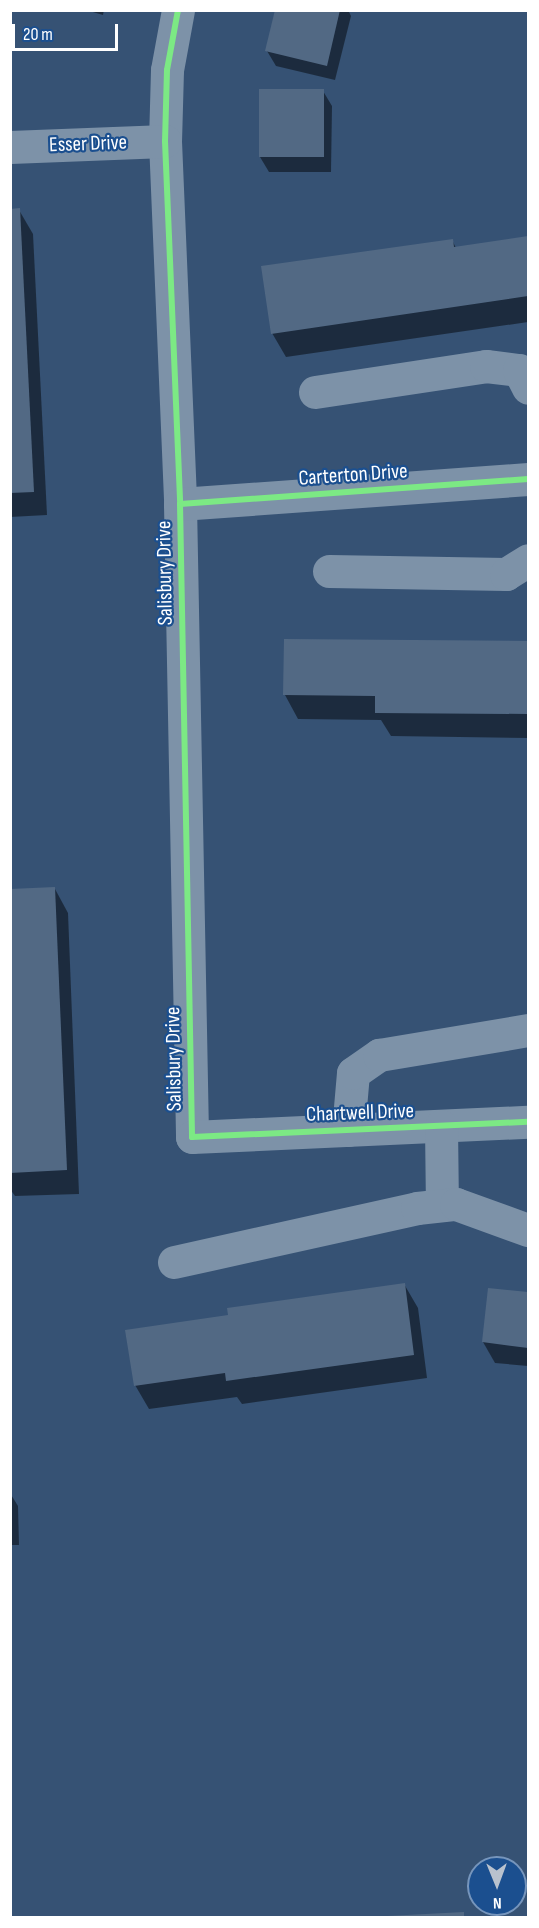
<!DOCTYPE html>
<style>
body{margin:0}
#map{position:relative;width:539px;height:1928px;overflow:hidden;background:#365274;font-family:"Sofia Sans Condensed",sans-serif}
div>[style]{position:absolute}
.shadow>*{inset:0;background:#0007}
.building>*{inset:0;background:#526984;transform-origin:0 0}
.minor>*{height:33px;margin:-16.5px;padding:0 16.5px;transform-origin:16.5px;border-radius:16.5px;background:#7d92a8}
.cycleway>*{height:6px;margin:-3px;padding:0 3px;transform-origin:3px;border-radius:3px;background:#7ce984}
span{translate:-50% -50%;white-space:nowrap;text-align:center;line-height:1.15;-webkit-text-stroke:4.5px #1b4f8f;paint-order:stroke}
.street-label{font-size:21px;color:#fff}
.frame{position:absolute;inset:0;border:12px solid #fff;pointer-events:none}
.north{position:absolute;left:467px;top:1856px;width:60px;height:60px;box-sizing:border-box;background:#1b4f8f;border:2px solid #7695bc;border-radius:50%;rotate:179deg;font-size:16px;font-weight:700;line-height:24px;text-align:center;color:#fff}
.north::after{content:'';display:block;margin:auto;width:21px;height:27px;background:#b9c2ce;clip-path:polygon(50% 0,100% 100%,50% 72%,0 100%)}
.scale{position:absolute;left:12px;top:24px;width:106px;height:27px;box-sizing:border-box;border:3px solid #fff;border-top:0;padding-left:8px;font-size:18px;line-height:21px;white-space:nowrap;color:#fff;-webkit-text-stroke:4px #1b4f8f;paint-order:stroke}
</style>
<div id="map">
<div class="shadow">
<i style="clip-path:polygon(86px 10px,104px 10px,103px 15px)"></i>
<i style="clip-path:polygon(276px 10px,348px 10px,351px 16px,335px 80px,276px 66px,267px 51px)"></i>
<i style="clip-path:polygon(261px 91px,323px 91px,332px 106px,331px 172px,269px 172px,260px 157px)"></i>
<i style="clip-path:polygon(10px 210px,19px 210px,33px 234px,47px 515px,10px 517px)"></i>
<i style="clip-path:polygon(528px 238px,528px 322px,286px 357px,272px 333px,452px 240px,456px 248px)"></i>
<i style="clip-path:polygon(285px 640px,528px 643px,528px 738px,391px 736px,381px 720px,298px 719px,285px 695px)"></i>
<i style="clip-path:polygon(55px 889px,68px 913px,79px 1194px,15px 1196px,10px 1189px,10px 890px)"></i>
<i style="clip-path:polygon(404px 1284px,418px 1308px,427px 1378px,242px 1404px,237px 1397px,149px 1409px,135px 1385px,230px 1317px)"></i>
<i style="clip-path:polygon(489px 1289px,528px 1294px,528px 1366px,495px 1363px,483px 1342px)"></i>
<i style="clip-path:polygon(10px 1493px,18px 1506px,19px 1545px,10px 1545px)"></i>
</div>
<div class="building">
<i style="clip-path:polygon(275px 10px,340px 10px,327px 66px,265px 51px)"></i>
<i style="left:259px;top:89px;width:65px;height:68px"></i>
<i style="clip-path:polygon(20px 208px,34px 492px,10px 493px,10px 209px)"></i>
<i style="clip-path:polygon(528px 236px,528px 296px,271px 334px,261px 266px,453px 239px,454px 247px)"></i>
<i style="clip-path:polygon(284px 639px,528px 641px,528px 714px,375px 713px,375px 696px,283px 695px)"></i>
<i style="clip-path:polygon(55px 887px,67px 1170px,10px 1173px,10px 889px)"></i>
<i style="clip-path:polygon(405px 1283px,414px 1355px,226px 1381px,225px 1373px,134px 1386px,125px 1330px,228px 1315px,227px 1308px)"></i>
<i style="clip-path:polygon(488px 1288px,528px 1292px,528px 1348px,482px 1342px)"></i>
<i style="clip-path:polygon(464px 1912px,464px 1918px,387px 1918px,387px 1916px)"></i>
</div>
<div class="minor">
<i style="left:178px;top:10px;width:61px;rotate:100.4deg"></i>
<i style="left:167px;top:70px;width:71px;rotate:91.6deg"></i>
<i style="left:165px;top:141px;width:363px;rotate:87.6deg"></i>
<i style="left:180px;top:504px;width:633px;rotate:88.91deg"></i>
<i style="left:192px;top:1137px;width:336px;rotate:-2.6deg"></i>
<i style="left:10px;top:147px;width:155px;rotate:-2.2deg"></i>
<i style="left:315px;top:392px;width:173px;rotate:-8.6deg"></i>
<i style="left:486px;top:366px;width:33px;rotate:7deg"></i>
<i style="left:519px;top:370px;width:20px;rotate:63deg"></i>
<i style="left:180px;top:504px;width:349px;rotate:-4.1deg"></i>
<i style="left:329px;top:571px;width:177px;rotate:1deg"></i>
<i style="left:506px;top:574px;width:26px;rotate:-32deg"></i>
<i style="left:441px;top:1126px;width:79px;rotate:89.3deg"></i>
<i style="left:348px;top:1130px;width:57px;rotate:-85deg"></i>
<i style="left:353px;top:1073px;width:32px;rotate:-35deg"></i>
<i style="left:379px;top:1055px;width:151px;rotate:-9.5deg"></i>
<i style="left:174px;top:1262px;width:249px;rotate:-12.5deg"></i>
<i style="left:417px;top:1208px;width:39px;rotate:-6deg"></i>
<i style="left:456px;top:1204px;width:77px;rotate:19.9deg"></i>
</div>
<div class="cycleway">
<i style="left:178px;top:10px;width:61px;rotate:100.4deg"></i>
<i style="left:167px;top:70px;width:71px;rotate:91.6deg"></i>
<i style="left:165px;top:141px;width:363px;rotate:87.6deg"></i>
<i style="left:180px;top:504px;width:633px;rotate:88.91deg"></i>
<i style="left:192px;top:1137px;width:336px;rotate:-2.6deg"></i>
<i style="left:180px;top:504px;width:349px;rotate:-4.1deg"></i>
</div>
<div class="street-label">
<span style="left:88px;top:144px;rotate:-2deg">Esser Drive</span>
<span style="left:353px;top:475px;rotate:-4deg">Carterton Drive</span>
<span style="left:165px;top:573px;rotate:-91deg">Salisbury Drive</span>
<span style="left:174px;top:1059px;rotate:-91deg">Salisbury Drive</span>
<span style="left:360px;top:1113px;rotate:-2deg">Chartwell Drive</span>
</div>
<div class="frame"></div>
<div class="north">N</div>
<div class="scale">20 m</div>
</div>
